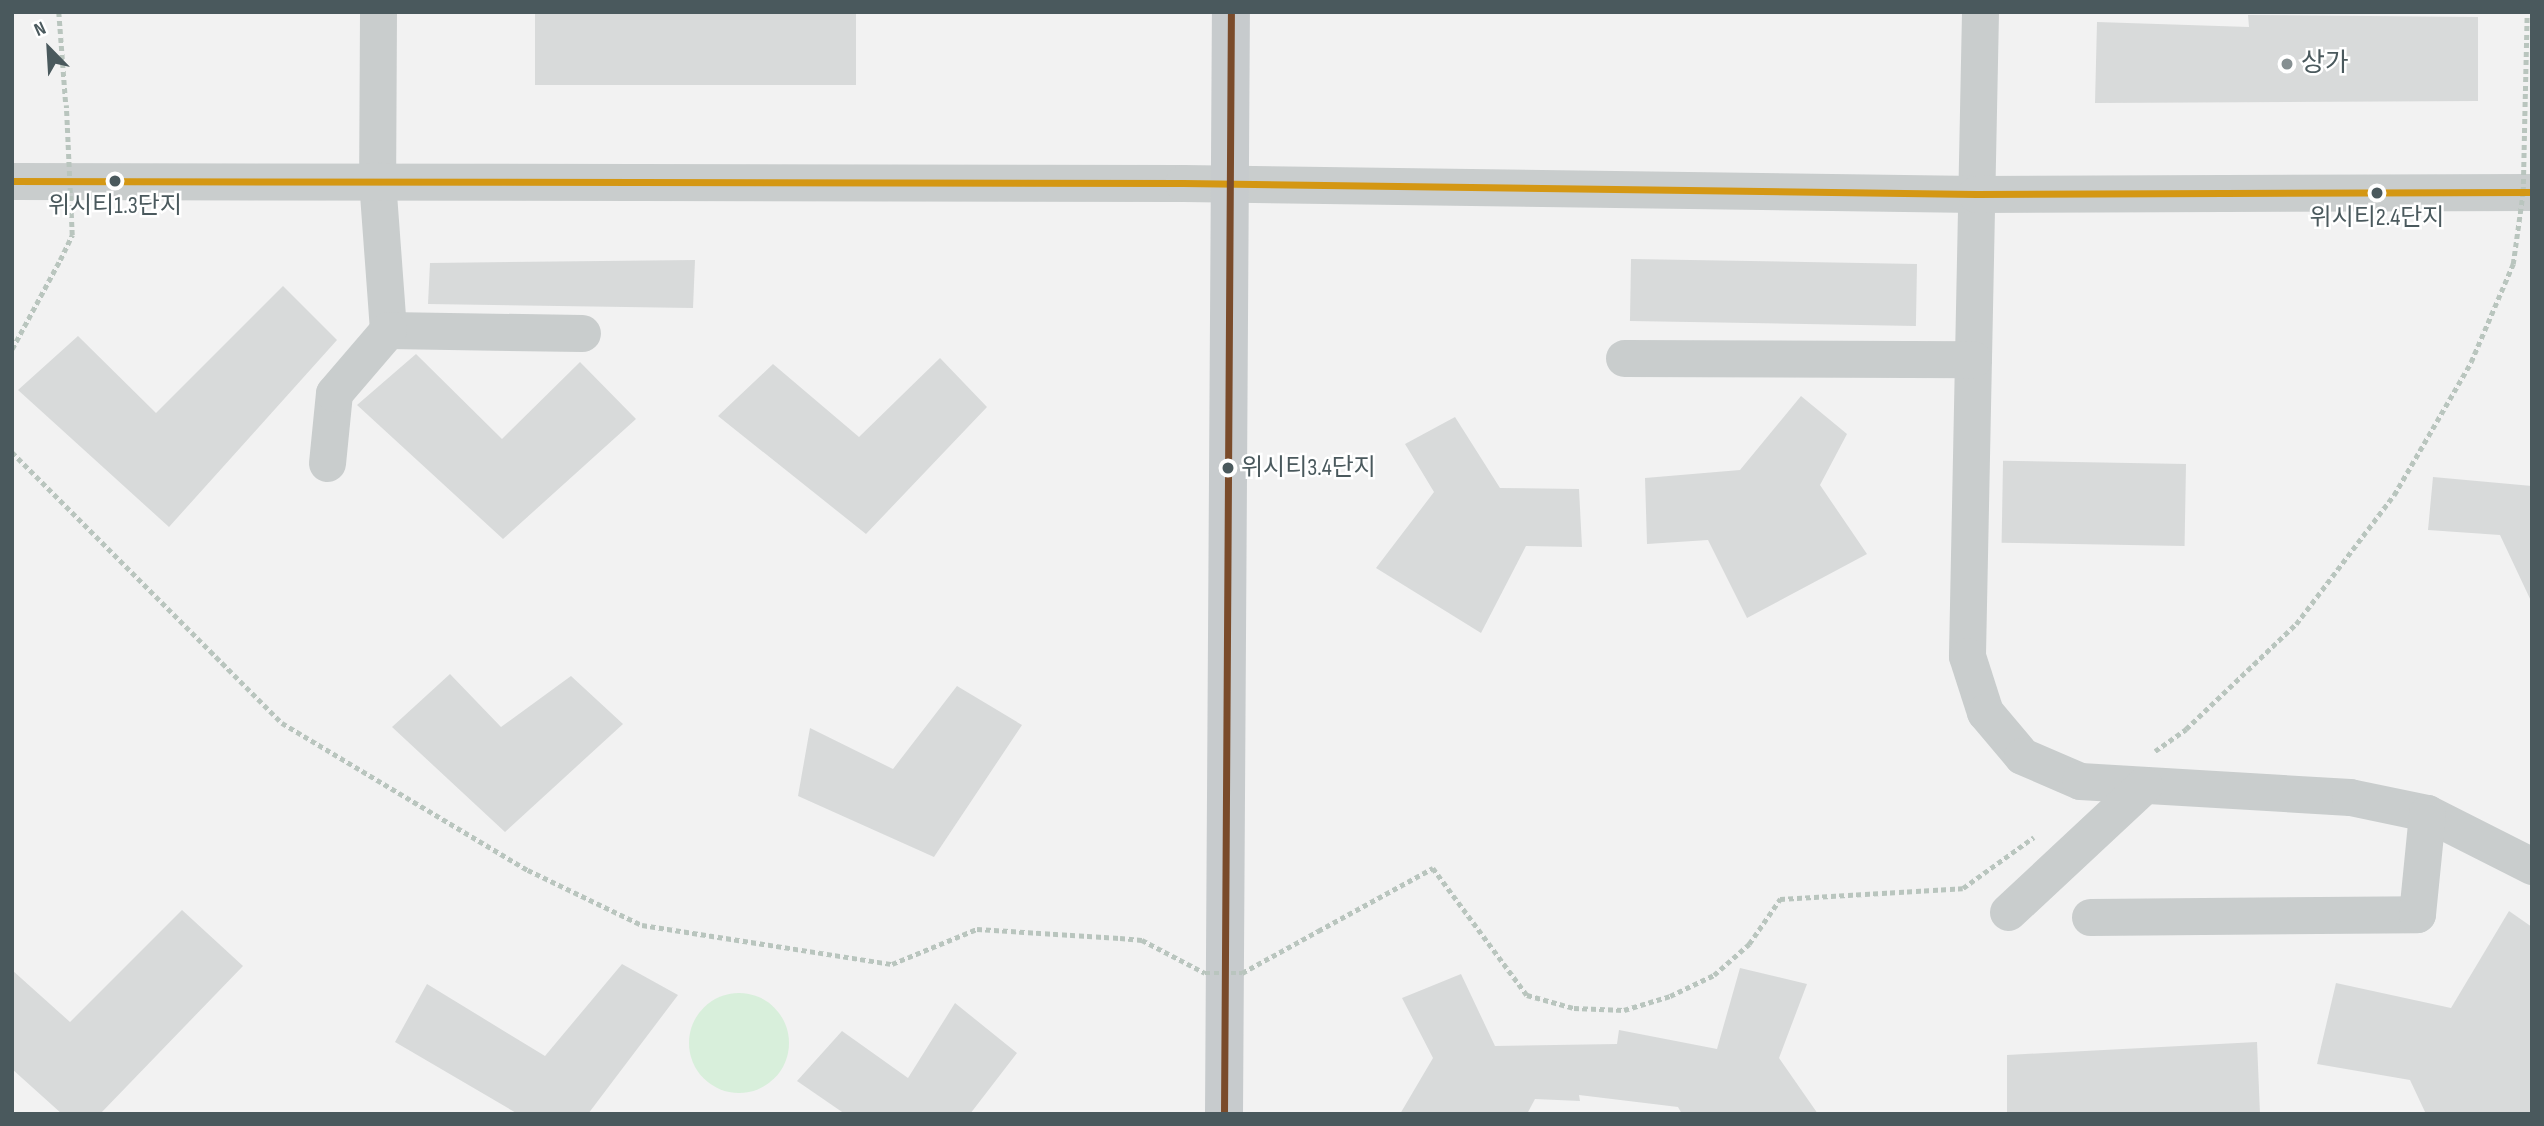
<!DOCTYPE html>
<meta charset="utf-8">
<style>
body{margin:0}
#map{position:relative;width:2544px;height:1126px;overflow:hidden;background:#f2f2f2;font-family:"Sofia Sans Condensed","Noto Sans KR",sans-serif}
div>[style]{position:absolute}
.green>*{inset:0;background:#d8efdb}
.round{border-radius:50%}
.building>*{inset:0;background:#d8dada;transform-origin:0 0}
.path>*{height:4.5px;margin-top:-2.25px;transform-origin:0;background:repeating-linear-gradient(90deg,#b9c5be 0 5px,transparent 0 8.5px)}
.minor>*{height:37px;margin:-18.5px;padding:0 18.5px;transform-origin:18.5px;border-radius:18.5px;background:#c9cdcd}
.major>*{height:38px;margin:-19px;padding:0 19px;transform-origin:19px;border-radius:19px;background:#c7cbcd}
.path-bridge>*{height:4.5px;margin-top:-2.25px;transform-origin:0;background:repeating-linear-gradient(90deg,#b9c5be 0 5px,transparent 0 8.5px)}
.bus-1>*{height:7px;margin:-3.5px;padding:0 3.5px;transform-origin:3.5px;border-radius:3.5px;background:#d49713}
.bus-2>*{height:7px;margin:-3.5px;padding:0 3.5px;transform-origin:3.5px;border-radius:3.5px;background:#7a4b2a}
.dots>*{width:19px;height:19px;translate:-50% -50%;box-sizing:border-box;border:4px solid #fff;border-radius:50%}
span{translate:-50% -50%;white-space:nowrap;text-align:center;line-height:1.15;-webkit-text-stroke:5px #fff;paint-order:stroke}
.bus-label{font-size:24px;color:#4a595d}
.left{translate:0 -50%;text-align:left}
.poi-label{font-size:26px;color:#4a595d}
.frame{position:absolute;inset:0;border:14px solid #4a595d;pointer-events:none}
.north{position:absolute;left:14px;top:14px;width:70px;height:70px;-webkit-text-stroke:5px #fff;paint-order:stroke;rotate:336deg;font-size:19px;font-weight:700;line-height:28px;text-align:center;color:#4a595d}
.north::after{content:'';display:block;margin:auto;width:24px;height:32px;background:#4a595d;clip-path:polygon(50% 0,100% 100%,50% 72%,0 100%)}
</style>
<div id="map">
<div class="green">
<i class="round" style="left:689px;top:993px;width:100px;height:100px"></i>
</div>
<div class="building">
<i style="left:535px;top:12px;width:321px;height:73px"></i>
<i style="clip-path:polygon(2248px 15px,2478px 17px,2478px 101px,2095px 103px,2097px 22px,2249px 27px)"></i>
<i style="clip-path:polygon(695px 260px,693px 308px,428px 304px,430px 263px)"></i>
<i style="left:1917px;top:264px;width:62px;height:286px;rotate:91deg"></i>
<i style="clip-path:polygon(283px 286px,337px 340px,169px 527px,18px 390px,78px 336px,156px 413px)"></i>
<i style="clip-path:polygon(416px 354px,502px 439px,580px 362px,636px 419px,503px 539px,357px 405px)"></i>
<i style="clip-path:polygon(940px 358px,987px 407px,866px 534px,718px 416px,773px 364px,859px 437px)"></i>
<i style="clip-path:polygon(1801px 396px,1847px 434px,1820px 485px,1867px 554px,1747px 618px,1708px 540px,1647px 544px,1645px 478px,1740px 470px)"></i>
<i style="clip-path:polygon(1455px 417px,1500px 488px,1579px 489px,1582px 547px,1526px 546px,1481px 633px,1376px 568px,1434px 492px,1405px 444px)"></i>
<i style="left:2186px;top:464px;width:82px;height:183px;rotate:91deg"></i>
<i style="clip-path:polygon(2433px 477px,2532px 486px,2532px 603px,2500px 535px,2428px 530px)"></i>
<i style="clip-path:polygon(450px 674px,501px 727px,571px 676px,623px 724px,505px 832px,392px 727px)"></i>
<i style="clip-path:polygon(957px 686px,1022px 725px,934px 857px,798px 796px,810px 728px,893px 769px)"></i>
<i style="clip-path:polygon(182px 910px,243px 966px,100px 1114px,62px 1114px,12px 1069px,12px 970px,70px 1022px)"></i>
<i style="clip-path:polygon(2509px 911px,2532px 927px,2532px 1114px,2426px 1114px,2410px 1080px,2317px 1064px,2336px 983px,2451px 1008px)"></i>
<i style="clip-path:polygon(622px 964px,678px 995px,588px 1114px,518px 1114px,395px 1042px,427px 984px,545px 1056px)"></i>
<i style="clip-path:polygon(1740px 968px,1807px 984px,1779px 1058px,1818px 1114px,1682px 1114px,1678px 1107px,1579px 1095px,1580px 1101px,1535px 1099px,1527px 1114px,1400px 1114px,1433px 1058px,1402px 998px,1461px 974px,1495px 1046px,1617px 1044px,1619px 1030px,1717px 1049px)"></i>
<i style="clip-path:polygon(955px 1003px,1017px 1053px,970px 1114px,845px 1114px,797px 1081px,842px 1031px,908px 1078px)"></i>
<i style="clip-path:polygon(2257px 1042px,2260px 1114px,2007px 1114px,2007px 1055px)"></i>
</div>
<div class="path">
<i style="left:59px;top:12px;width:93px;rotate:85.7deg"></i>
<i style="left:2525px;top:99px;width:87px;rotate:-88.7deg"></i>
<i style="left:12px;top:349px;width:101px;rotate:-61.7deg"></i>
<i style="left:12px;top:452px;width:383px;rotate:45.1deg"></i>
<i style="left:282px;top:723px;width:287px;rotate:30.9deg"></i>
<i style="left:528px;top:870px;width:127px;rotate:25.8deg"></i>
<i style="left:642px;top:925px;width:253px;rotate:8.9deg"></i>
<i style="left:892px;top:964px;width:92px;rotate:-22.4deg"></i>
<i style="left:977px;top:929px;width:143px;rotate:3.6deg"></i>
<i style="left:2155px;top:751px;width:38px;rotate:-35deg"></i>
<i style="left:2186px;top:729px;width:152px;rotate:-43.7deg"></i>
<i style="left:2296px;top:624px;width:162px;rotate:-52.8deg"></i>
<i style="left:2394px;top:495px;width:154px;rotate:-59.9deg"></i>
<i style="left:2471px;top:362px;width:107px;rotate:-66.8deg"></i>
<i style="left:1318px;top:931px;width:131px;rotate:-28.7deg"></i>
<i style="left:1433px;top:868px;width:158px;rotate:53.5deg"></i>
<i style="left:1527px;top:995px;width:49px;rotate:15.5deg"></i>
<i style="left:1574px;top:1008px;width:50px;rotate:2.3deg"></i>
<i style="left:1624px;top:1010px;width:48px;rotate:-16.9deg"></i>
<i style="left:1670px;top:996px;width:49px;rotate:-25.5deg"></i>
<i style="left:1714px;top:975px;width:47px;rotate:-41.5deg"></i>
<i style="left:1749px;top:944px;width:55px;rotate:-55.4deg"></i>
<i style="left:1780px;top:899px;width:183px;rotate:-3.4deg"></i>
<i style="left:1963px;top:888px;width:87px;rotate:-35.7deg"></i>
</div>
<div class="minor">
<i style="left:378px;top:12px;width:168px;rotate:90.3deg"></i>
<i style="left:377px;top:180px;width:150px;rotate:85.8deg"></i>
<i style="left:388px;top:330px;width:194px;rotate:0.9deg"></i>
<i style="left:1980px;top:12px;width:644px;rotate:91.16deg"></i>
<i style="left:1967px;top:656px;width:59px;rotate:72.2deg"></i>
<i style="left:1985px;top:712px;width:57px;rotate:49.9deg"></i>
<i style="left:2022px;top:756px;width:63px;rotate:23.3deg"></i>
<i style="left:2080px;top:781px;width:270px;rotate:3.4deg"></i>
<i style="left:2350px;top:797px;width:79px;rotate:11.7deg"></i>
<i style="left:2427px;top:813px;width:118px;rotate:26.8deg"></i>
<i style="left:12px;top:181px;width:1171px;rotate:0.1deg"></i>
<i style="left:1183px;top:183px;width:793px;rotate:0.79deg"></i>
<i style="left:1976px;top:194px;width:556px;rotate:-0.21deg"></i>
<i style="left:1624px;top:358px;width:349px;rotate:0.2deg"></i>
<i style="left:327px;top:463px;width:70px;rotate:-84.3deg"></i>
<i style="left:334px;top:393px;width:83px;rotate:-49.4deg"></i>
<i style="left:2008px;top:912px;width:186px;rotate:-43deg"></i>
<i style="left:2090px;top:917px;width:327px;rotate:-0.5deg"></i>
<i style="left:2417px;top:914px;width:101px;rotate:-84.3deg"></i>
</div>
<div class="major">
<i style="left:1224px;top:1114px;width:1102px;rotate:-89.64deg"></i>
</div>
<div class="path-bridge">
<i style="left:60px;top:260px;width:28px;rotate:-64deg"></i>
<i style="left:72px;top:235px;width:130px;rotate:-92.6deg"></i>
<i style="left:2513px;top:264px;width:73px;rotate:-82.1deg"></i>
<i style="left:2523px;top:192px;width:93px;rotate:-88.8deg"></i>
<i style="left:1120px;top:938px;width:22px;rotate:5deg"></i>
<i style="left:1142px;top:940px;width:71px;rotate:27.6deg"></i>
<i style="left:1205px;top:973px;width:37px"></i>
<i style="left:1242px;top:973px;width:87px;rotate:-28.9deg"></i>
</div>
<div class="bus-1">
<i style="left:12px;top:181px;width:1171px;rotate:0.1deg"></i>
<i style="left:1183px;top:183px;width:793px;rotate:0.79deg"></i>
<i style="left:1976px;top:194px;width:556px;rotate:-0.21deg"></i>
</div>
<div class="bus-2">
<i style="left:1224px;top:1114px;width:1102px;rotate:-89.64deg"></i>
</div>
<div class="dots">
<i style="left:2287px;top:64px;background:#858f91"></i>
<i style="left:115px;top:181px;background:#4a595d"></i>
<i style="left:2377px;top:193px;background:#4a595d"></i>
<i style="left:1228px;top:468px;background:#4a595d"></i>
</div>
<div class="bus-label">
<span style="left:115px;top:206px">위시티1.3단지</span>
<span style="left:2377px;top:218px">위시티2.4단지</span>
<span class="left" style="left:1241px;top:468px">위시티3.4단지</span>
</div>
<div class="poi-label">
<span class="left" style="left:2301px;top:64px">상가</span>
</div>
<div class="frame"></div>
<div class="north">N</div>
</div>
